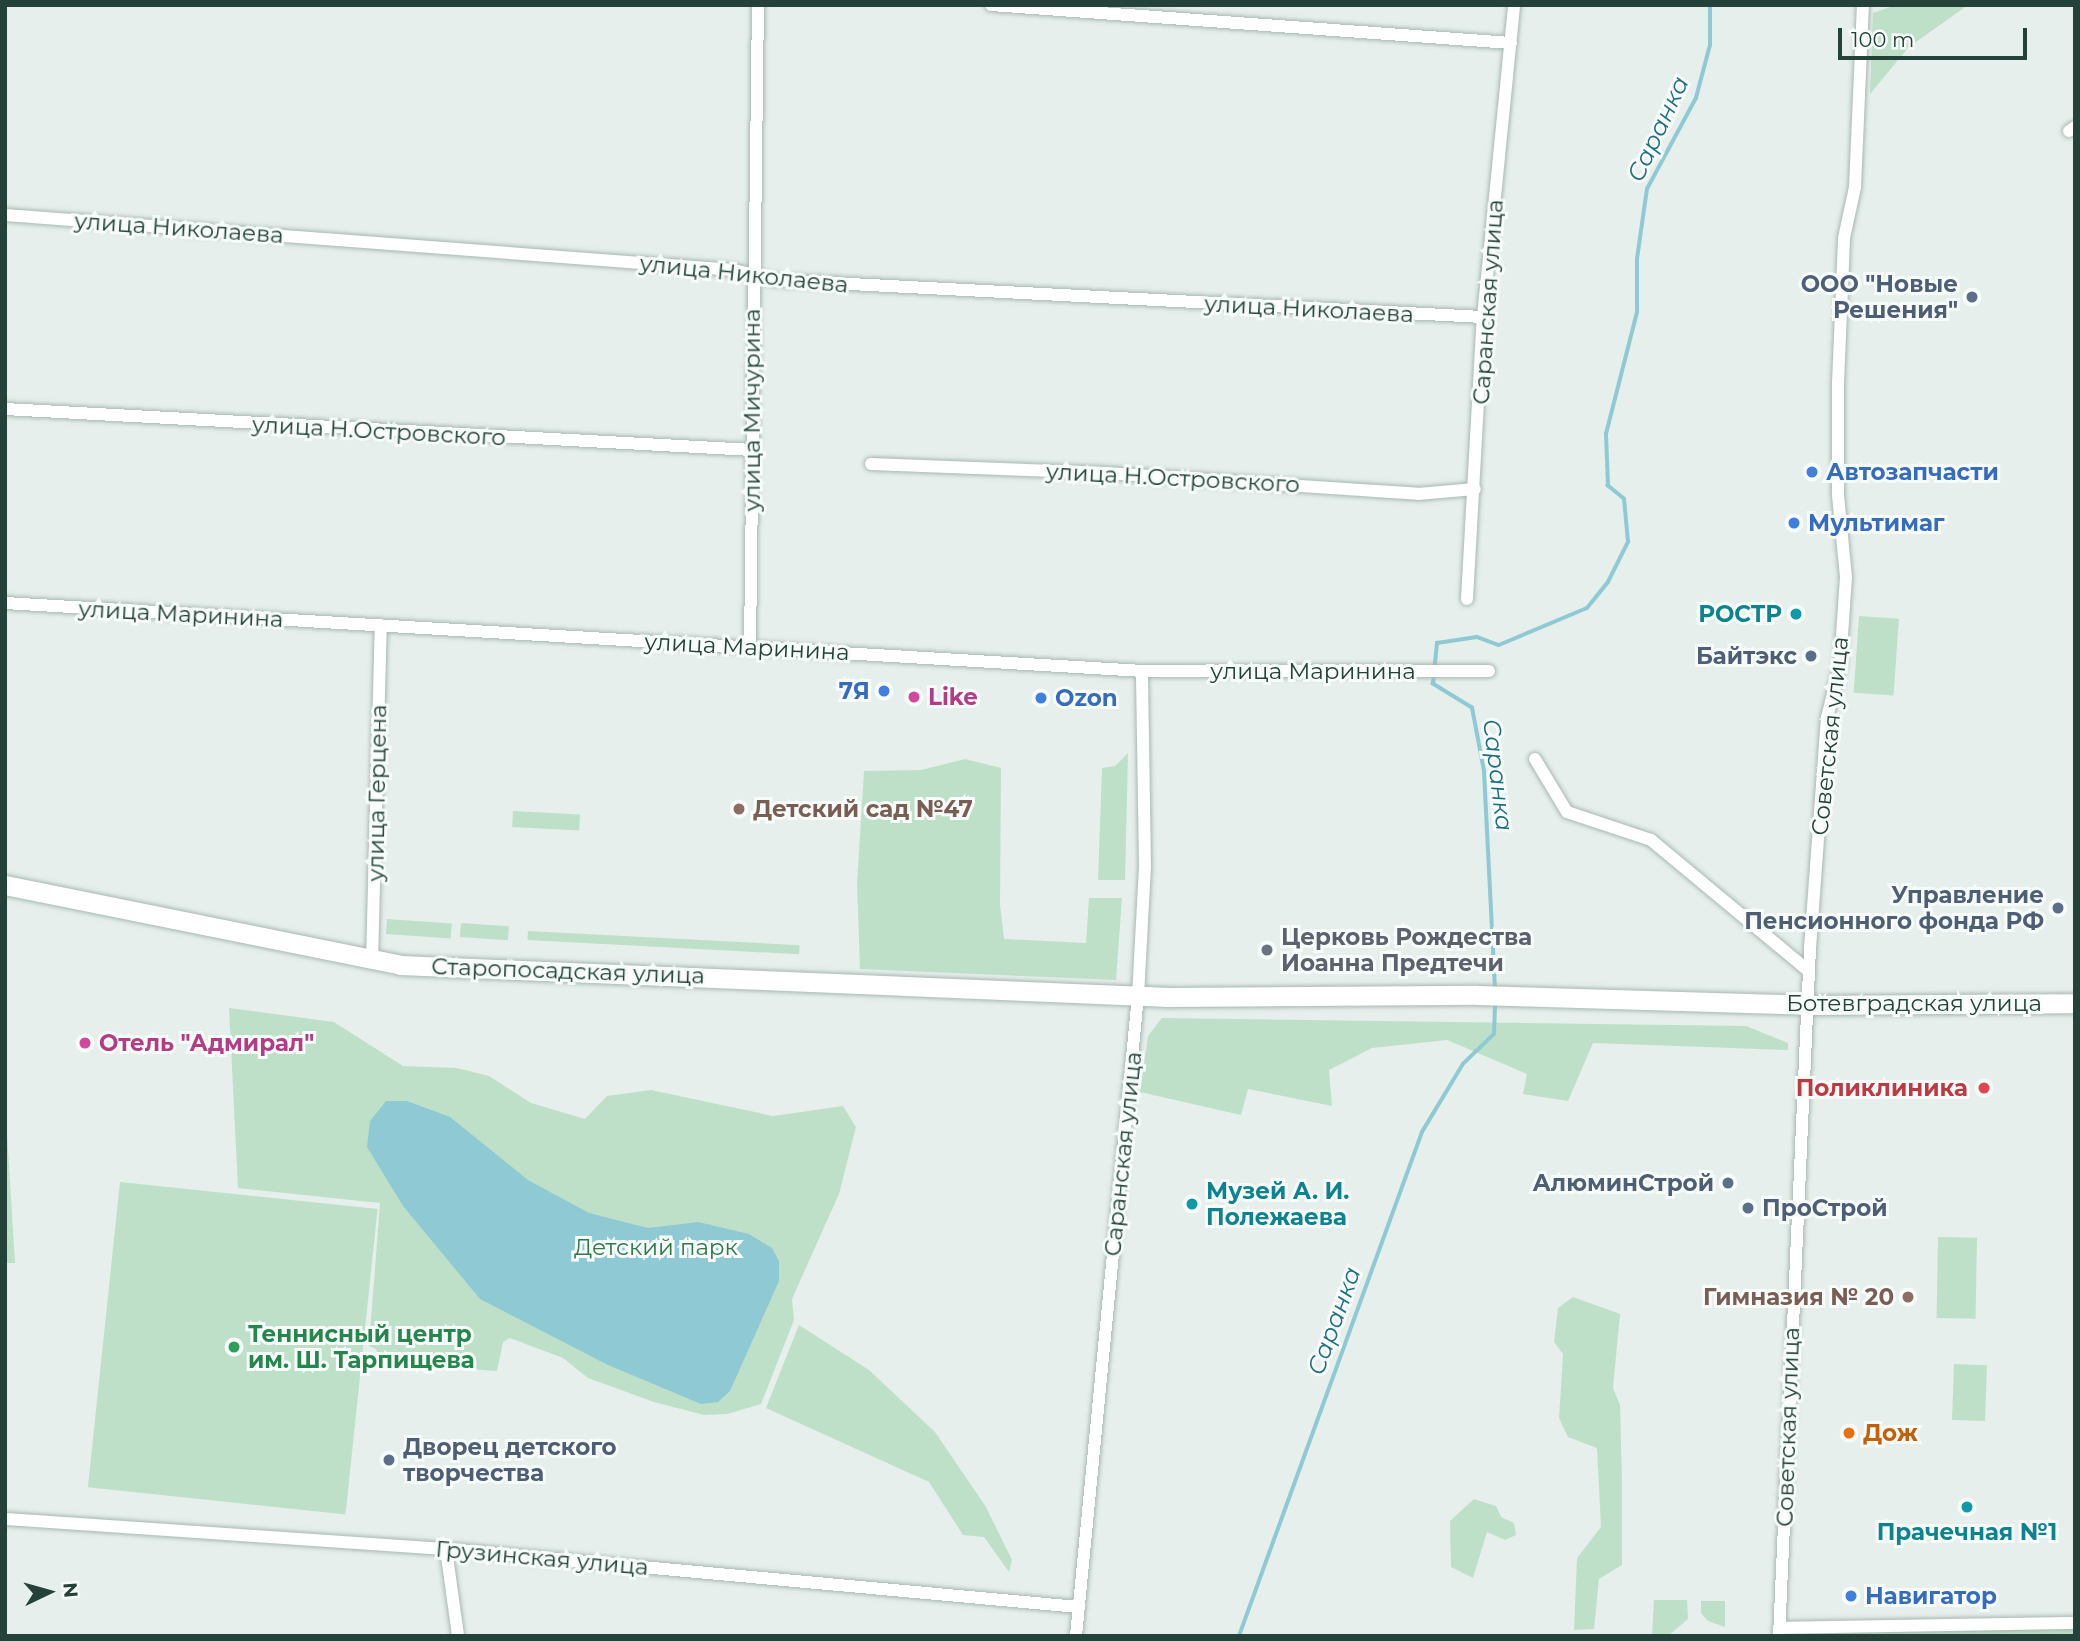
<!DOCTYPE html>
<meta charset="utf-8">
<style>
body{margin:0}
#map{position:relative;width:2080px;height:1641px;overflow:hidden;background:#e6efeb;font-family:Montserrat,sans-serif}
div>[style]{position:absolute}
.green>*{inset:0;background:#bfe0c8;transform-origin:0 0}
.water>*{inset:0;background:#8ec9d4}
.stream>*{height:3.5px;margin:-1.75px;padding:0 1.75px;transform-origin:1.75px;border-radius:1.75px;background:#8ec9d4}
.roads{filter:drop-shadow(0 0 2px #a8b8b2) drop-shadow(0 0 2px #a8b8b2)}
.street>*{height:12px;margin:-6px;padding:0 6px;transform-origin:6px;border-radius:6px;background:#fff}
.secondary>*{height:19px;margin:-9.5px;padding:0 9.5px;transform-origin:9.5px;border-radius:9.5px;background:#fff}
.dots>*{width:19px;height:19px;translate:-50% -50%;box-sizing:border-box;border:4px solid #f7fbf9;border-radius:50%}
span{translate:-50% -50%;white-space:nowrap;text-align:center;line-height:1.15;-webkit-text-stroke:6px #f7fbf9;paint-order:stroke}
.street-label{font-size:23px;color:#24423a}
.service-label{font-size:23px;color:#4e5e75;font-weight:700}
.right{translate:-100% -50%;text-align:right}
.left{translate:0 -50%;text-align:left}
.shop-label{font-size:23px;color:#366cbe;font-weight:700}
.culture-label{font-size:23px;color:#0d838f;font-weight:700}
.hotel-label{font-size:23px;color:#b23c85;font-weight:700}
.education-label{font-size:23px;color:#785e54;font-weight:700}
.worship-label{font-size:23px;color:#5b616d;font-weight:700}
.health-label{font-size:23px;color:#be3a42;font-weight:700}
.park-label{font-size:23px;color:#2d7a4b}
.leisure-label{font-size:23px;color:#27864d;font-weight:700}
.food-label{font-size:23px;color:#c56008;font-weight:700}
.water-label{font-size:24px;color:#1c6f80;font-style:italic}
.frame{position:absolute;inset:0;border:7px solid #24423a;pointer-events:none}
.north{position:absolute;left:14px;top:1557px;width:70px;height:70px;-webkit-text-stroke:5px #f7fbf9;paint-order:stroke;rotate:85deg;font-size:19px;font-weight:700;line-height:28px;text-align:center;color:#24423a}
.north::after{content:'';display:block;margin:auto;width:24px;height:32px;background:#24423a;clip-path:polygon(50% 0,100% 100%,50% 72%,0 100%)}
.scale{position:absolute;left:1838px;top:28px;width:189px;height:32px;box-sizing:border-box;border:4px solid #24423a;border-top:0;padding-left:9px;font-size:21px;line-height:24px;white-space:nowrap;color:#24423a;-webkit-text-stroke:5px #f7fbf9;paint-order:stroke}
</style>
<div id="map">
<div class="green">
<i style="clip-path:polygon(1896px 5px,1968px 5px,1909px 47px,1870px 94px,1873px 13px)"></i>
<i style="left:1859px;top:616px;width:40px;height:77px;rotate:4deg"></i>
<i style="clip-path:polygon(1128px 753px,1125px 880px,1098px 880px,1102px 768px,1115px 766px)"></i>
<i style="clip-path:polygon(965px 759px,1001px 768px,1000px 904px,1004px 939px,1086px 943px,1089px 898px,1122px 898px,1116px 980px,860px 969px,857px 883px,864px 771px,921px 770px)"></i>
<i style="left:513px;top:811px;width:67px;height:16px;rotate:3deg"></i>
<i style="left:387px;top:919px;width:65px;height:15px;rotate:4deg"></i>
<i style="left:461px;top:923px;width:48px;height:14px;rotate:4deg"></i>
<i style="left:528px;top:931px;width:272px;height:9px;rotate:3deg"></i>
<i style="clip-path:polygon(229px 1008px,334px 1022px,403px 1066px,457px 1068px,489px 1076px,531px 1103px,585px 1119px,607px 1096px,651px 1090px,773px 1116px,843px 1106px,856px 1127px,839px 1194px,792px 1299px,794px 1320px,761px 1404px,727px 1414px,704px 1415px,654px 1402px,588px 1378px,563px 1358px,510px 1338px,503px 1342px,497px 1371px,381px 1363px,376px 1349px,369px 1346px,380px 1203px,238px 1188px)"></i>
<i style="clip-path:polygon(1162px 1018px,1746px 1026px,1788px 1043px,1788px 1050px,1593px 1043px,1568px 1101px,1523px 1094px,1527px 1074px,1447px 1040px,1372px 1048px,1329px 1070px,1332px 1106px,1248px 1089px,1241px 1115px,1140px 1092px,1148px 1036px)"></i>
<i style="clip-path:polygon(5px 1101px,15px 1263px,5px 1263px)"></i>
<i style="left:120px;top:1182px;width:259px;height:307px;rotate:6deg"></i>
<i style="left:1938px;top:1237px;width:39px;height:81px;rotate:1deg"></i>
<i style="clip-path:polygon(1573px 1297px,1620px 1314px,1613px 1388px,1620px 1405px,1622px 1483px,1622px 1565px,1599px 1579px,1594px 1629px,1574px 1630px,1577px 1558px,1601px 1527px,1597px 1448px,1568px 1437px,1559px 1418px,1563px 1354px,1554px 1342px,1558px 1308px)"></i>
<i style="clip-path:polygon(799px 1325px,869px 1370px,935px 1432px,986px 1507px,1012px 1560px,1009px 1572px,984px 1537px,963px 1535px,929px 1482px,766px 1408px)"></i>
<i style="left:1954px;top:1364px;width:33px;height:56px;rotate:2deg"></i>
<i style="clip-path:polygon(1474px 1499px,1496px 1506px,1501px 1517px,1514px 1523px,1516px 1535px,1505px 1540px,1487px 1532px,1473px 1578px,1451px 1567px,1450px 1521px)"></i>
<i style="clip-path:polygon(1654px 1600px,1687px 1600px,1688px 1619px,1668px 1636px,1652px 1635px)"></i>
<i style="clip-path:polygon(1701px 1601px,1725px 1601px,1725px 1627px,1708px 1621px,1701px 1613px)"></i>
<i style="clip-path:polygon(2075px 1628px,2075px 1636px,1830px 1636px,1830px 1632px)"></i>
</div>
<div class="water">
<i style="clip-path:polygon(386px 1101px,407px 1101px,450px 1117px,528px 1180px,589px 1213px,648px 1228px,698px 1222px,749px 1234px,772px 1248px,779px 1261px,779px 1281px,730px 1391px,718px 1402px,701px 1404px,608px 1365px,480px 1299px,403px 1206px,367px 1147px,370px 1121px)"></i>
</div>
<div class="stream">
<i style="left:1495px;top:989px;width:218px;rotate:-92.9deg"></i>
<i style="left:1484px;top:771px;width:64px;rotate:-100.8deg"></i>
<i style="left:1472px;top:708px;width:46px;rotate:-148.4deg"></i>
<i style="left:1433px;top:684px;width:41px;rotate:-84.4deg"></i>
<i style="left:1437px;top:643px;width:40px;rotate:-8.5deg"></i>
<i style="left:1477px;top:637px;width:23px;rotate:20deg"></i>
<i style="left:1499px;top:645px;width:95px;rotate:-22.8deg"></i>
<i style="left:1587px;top:608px;width:33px;rotate:-51deg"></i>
<i style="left:1608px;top:582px;width:45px;rotate:-63.4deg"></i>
<i style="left:1628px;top:542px;width:43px;rotate:-95.3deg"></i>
<i style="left:1624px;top:499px;width:21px;rotate:-141deg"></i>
<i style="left:1608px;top:486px;width:52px;rotate:-92.2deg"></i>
<i style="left:1606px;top:434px;width:126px;rotate:-75.7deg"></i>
<i style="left:1637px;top:312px;width:53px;rotate:-90deg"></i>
<i style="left:1637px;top:259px;width:71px;rotate:-81.9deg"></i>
<i style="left:1647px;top:189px;width:103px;rotate:-61.7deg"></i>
<i style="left:1696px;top:98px;width:55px;rotate:-75.2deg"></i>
<i style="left:1710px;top:45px;width:40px;rotate:-90deg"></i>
<i style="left:1239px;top:1636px;width:536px;rotate:-70.04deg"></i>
<i style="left:1422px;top:1132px;width:79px;rotate:-58.9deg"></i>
<i style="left:1463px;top:1064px;width:43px;rotate:-44.1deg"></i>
<i style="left:1494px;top:1034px;width:31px;rotate:-88deg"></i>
</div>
<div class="roads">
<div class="street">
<i style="left:991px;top:5px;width:521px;rotate:4.18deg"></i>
<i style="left:2069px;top:131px;width:7px;rotate:-34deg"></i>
<i style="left:5px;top:215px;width:731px;rotate:4.31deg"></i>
<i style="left:734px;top:270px;width:41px;rotate:14deg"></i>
<i style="left:774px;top:280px;width:710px;rotate:2.99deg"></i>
<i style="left:5px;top:409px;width:748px;rotate:3.14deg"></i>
<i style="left:871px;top:464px;width:234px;rotate:2.2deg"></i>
<i style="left:1105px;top:473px;width:314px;rotate:3.8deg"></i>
<i style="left:1418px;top:494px;width:57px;rotate:-5deg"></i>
<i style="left:1467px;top:599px;width:282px;rotate:-86.8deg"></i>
<i style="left:1483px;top:317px;width:314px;rotate:-84.3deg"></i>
<i style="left:5px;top:603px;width:1139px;rotate:3.42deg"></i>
<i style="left:1142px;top:671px;width:347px"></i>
<i style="left:750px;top:647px;width:642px;rotate:-89.29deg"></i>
<i style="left:1535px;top:759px;width:62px;rotate:58.9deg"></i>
<i style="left:1567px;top:812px;width:89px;rotate:18.4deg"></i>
<i style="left:1651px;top:840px;width:205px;rotate:39.7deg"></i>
<i style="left:372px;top:961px;width:336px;rotate:-88.5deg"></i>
<i style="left:5px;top:1519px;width:442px;rotate:3.9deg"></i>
<i style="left:446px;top:1549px;width:636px;rotate:5.24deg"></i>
<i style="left:446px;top:1549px;width:88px;rotate:82.1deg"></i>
<i style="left:1779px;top:1628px;width:296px;rotate:-1deg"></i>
<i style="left:1076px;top:1636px;width:643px;rotate:-84.47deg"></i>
<i style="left:1138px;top:996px;width:129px;rotate:-86.9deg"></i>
<i style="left:1145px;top:867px;width:196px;rotate:-90.9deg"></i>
<i style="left:1779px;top:1636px;width:689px;rotate:-87.42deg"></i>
<i style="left:1810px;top:948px;width:231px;rotate:-85.8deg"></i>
<i style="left:1827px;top:718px;width:55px;rotate:-76.2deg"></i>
<i style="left:1840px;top:665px;width:88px;rotate:-86.1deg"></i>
<i style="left:1846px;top:577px;width:81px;rotate:-95.6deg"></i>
<i style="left:1838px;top:496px;width:113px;rotate:-90deg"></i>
<i style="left:1838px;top:383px;width:145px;rotate:-87.6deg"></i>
<i style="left:1844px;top:238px;width:52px;rotate:-77.8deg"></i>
<i style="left:1855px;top:187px;width:182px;rotate:-87.5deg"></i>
</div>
<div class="secondary">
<i style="left:5px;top:885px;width:403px;rotate:11.4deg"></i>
<i style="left:400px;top:965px;width:770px;rotate:2.38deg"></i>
<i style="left:1169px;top:997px;width:308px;rotate:-0.4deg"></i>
<i style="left:1477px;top:995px;width:330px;rotate:1.7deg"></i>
<i style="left:1807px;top:1005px;width:268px;rotate:-0.4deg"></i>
</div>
</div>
<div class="dots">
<i style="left:1972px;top:297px;background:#5c6f8a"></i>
<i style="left:1812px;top:472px;background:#3f7fe0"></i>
<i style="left:1794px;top:523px;background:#3f7fe0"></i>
<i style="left:1796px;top:614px;background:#0f9aa8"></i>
<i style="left:1811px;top:656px;background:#5c6f8a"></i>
<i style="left:884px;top:691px;background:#3f7fe0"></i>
<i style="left:914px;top:697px;background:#d1479c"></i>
<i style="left:1041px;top:698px;background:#3f7fe0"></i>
<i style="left:739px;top:809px;background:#8d6e63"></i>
<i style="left:2058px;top:908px;background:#5c6f8a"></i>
<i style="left:1267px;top:950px;background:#6b7280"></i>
<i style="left:85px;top:1043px;background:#d1479c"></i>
<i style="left:1984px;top:1088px;background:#e0444e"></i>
<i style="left:1728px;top:1183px;background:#5c6f8a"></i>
<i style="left:1192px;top:1204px;background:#0f9aa8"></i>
<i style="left:1748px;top:1208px;background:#5c6f8a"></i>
<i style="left:1908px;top:1297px;background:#8d6e63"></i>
<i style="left:234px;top:1347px;background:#2e9e5b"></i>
<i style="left:1849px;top:1433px;background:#e8710a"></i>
<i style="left:389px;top:1460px;background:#5c6f8a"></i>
<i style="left:1967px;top:1507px;background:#0f9aa8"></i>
<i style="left:1851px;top:1596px;background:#3f7fe0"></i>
</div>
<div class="street-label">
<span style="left:179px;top:228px;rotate:4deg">улица Николаева</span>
<span style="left:744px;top:274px;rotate:6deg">улица Николаева</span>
<span style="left:1488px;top:302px;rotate:-86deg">Саранская улица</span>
<span style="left:1309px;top:309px;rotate:3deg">улица Николаева</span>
<span style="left:752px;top:410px;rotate:-90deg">улица Мичурина</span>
<span style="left:379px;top:431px;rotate:3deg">улица Н.Островского</span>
<span style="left:1173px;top:478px;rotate:3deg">улица Н.Островского</span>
<span style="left:181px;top:614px;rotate:3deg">улица Маринина</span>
<span style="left:747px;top:647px;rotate:3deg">улица Маринина</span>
<span style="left:1313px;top:671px">улица Маринина</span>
<span style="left:1830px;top:736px;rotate:-84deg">Советская улица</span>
<span style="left:377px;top:793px;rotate:-89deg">улица Герцена</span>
<span style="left:568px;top:971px;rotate:2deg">Старопосадская улица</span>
<span style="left:1914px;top:1003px">Ботевградская улица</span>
<span style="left:1123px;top:1154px;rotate:-84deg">Саранская улица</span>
<span style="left:1788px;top:1427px;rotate:-88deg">Советская улица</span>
<span style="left:542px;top:1558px;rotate:5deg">Грузинская улица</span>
</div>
<div class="service-label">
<span class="right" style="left:1958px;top:297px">ООО "Новые<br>Решения"</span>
<span class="right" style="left:1797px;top:656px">Байтэкс</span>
<span class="right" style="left:2044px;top:908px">Управление<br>Пенсионного фонда РФ</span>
<span class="right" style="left:1714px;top:1183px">АлюминСтрой</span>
<span class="left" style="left:1762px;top:1208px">ПроСтрой</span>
<span class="left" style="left:403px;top:1460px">Дворец детского<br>творчества</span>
</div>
<div class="shop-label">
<span class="left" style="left:1826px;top:472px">Автозапчасти</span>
<span class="left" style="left:1808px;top:523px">Мультимаг</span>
<span class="right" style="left:870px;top:691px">7Я</span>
<span class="left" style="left:1055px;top:698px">Ozon</span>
<span class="left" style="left:1865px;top:1596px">Навигатор</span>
</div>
<div class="culture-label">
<span class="right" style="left:1782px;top:614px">РОСТР</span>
<span class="left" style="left:1206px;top:1204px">Музей А. И.<br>Полежаева</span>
<span style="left:1967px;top:1532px">Прачечная №1</span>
</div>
<div class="hotel-label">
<span class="left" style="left:928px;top:697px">Like</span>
<span class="left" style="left:99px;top:1043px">Отель "Адмирал"</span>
</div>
<div class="education-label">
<span class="left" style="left:753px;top:809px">Детский сад №47</span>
<span class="right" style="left:1894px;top:1297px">Гимназия № 20</span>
</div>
<div class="worship-label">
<span class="left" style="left:1281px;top:950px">Церковь Рождества<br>Иоанна Предтечи</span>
</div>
<div class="health-label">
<span class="right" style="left:1968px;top:1088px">Поликлиника</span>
</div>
<div class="park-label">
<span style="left:656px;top:1247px">Детский парк</span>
</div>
<div class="leisure-label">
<span class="left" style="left:248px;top:1347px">Теннисный центр<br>им. Ш. Тарпищева</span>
</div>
<div class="food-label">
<span class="left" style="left:1863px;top:1433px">Дож</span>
</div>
<div class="water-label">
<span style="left:1658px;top:129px;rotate:-65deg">Саранка</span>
<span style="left:1498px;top:775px;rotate:83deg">Саранка</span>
<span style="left:1334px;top:1321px;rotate:-70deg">Саранка</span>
</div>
<div class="frame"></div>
<div class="north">N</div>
<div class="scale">100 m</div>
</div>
